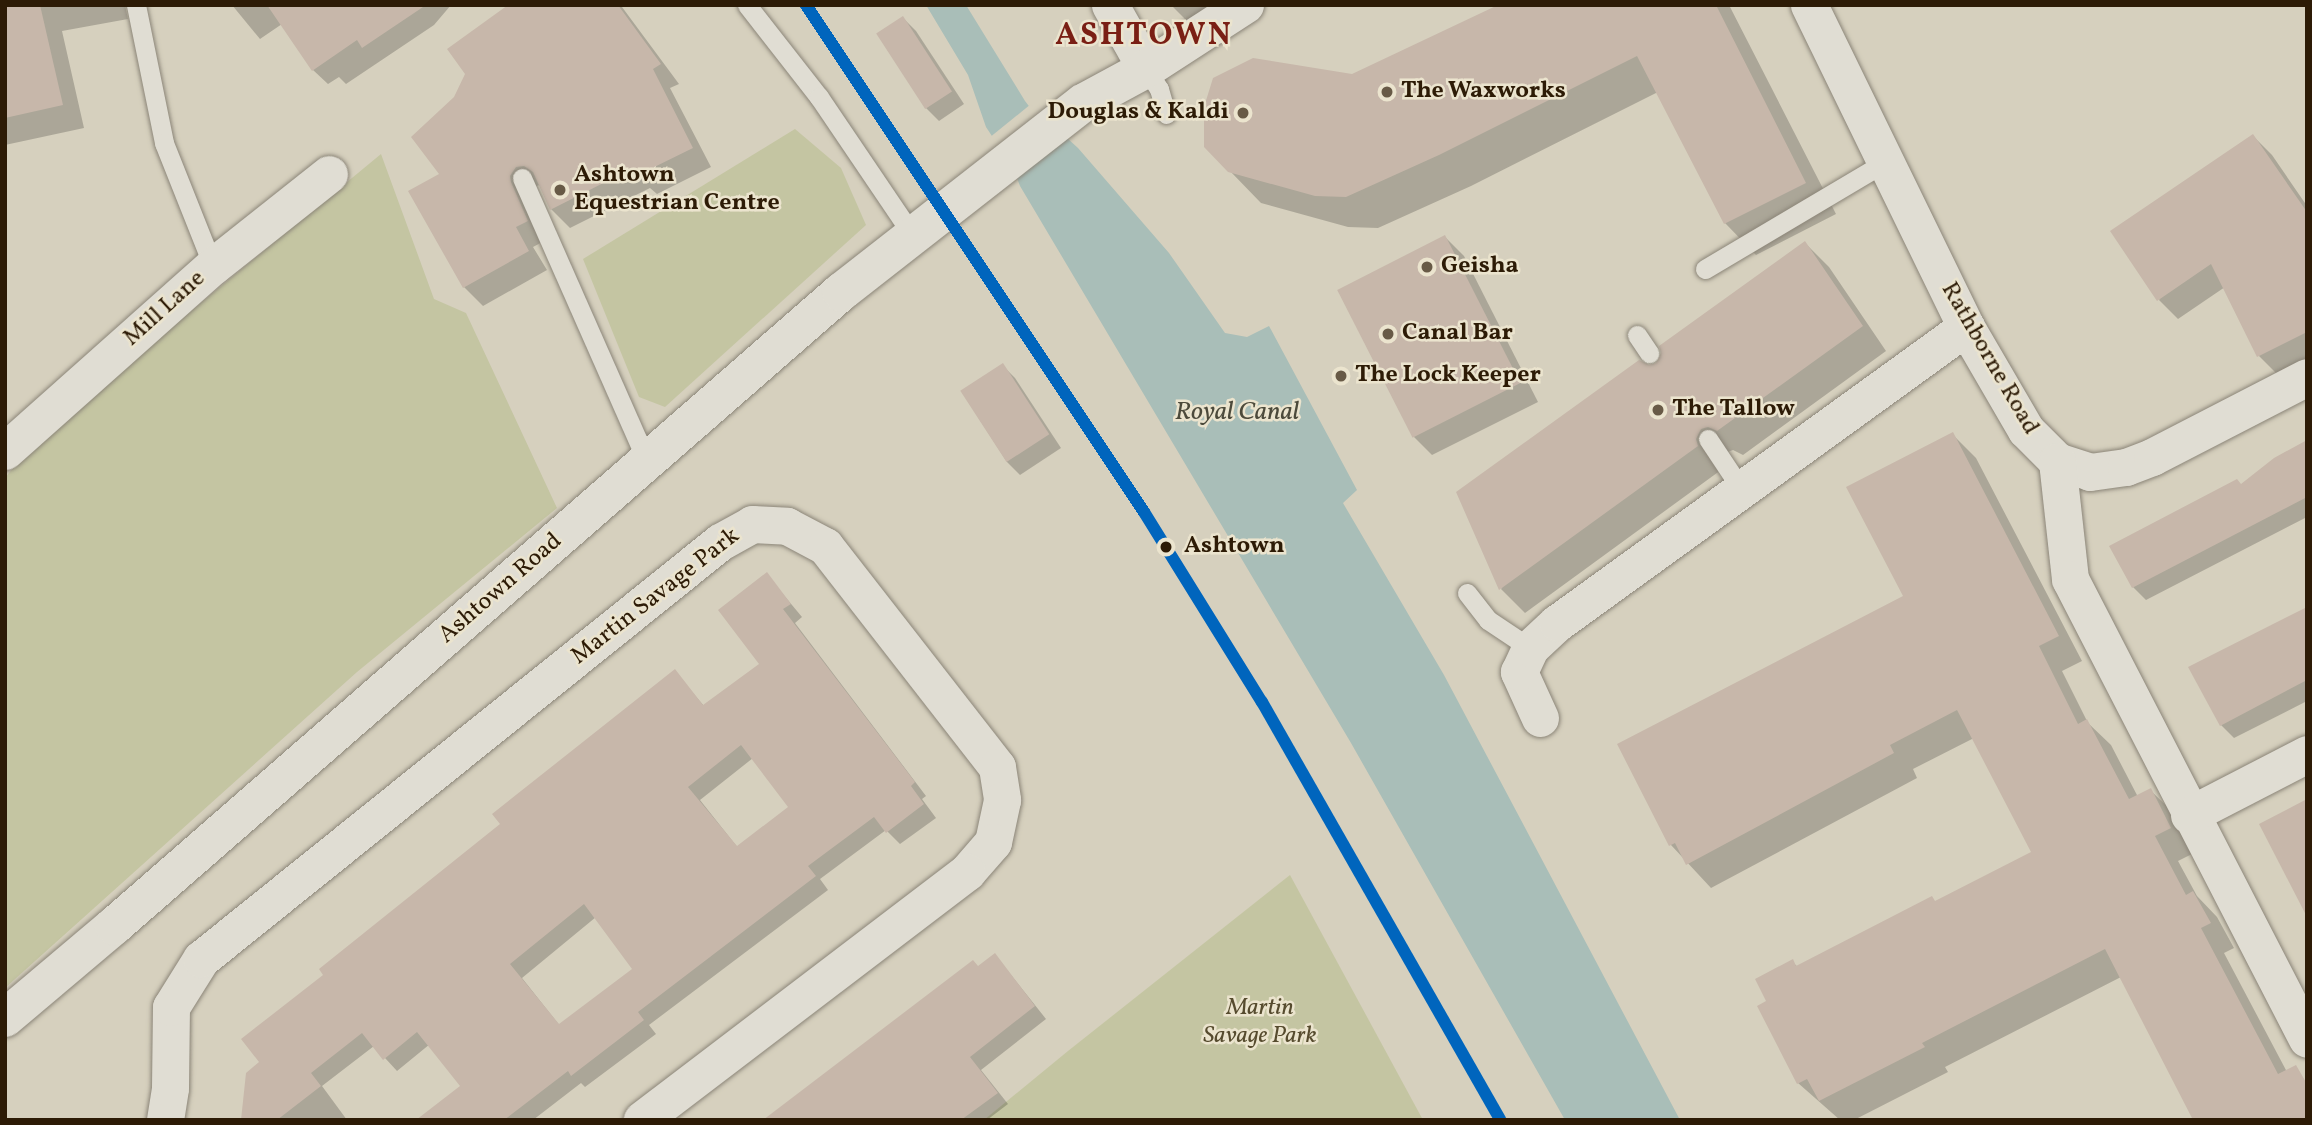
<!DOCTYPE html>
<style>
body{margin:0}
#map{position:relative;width:2312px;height:1125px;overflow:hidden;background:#d6d0be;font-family:Vollkorn,serif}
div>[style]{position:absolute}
.green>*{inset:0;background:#c4c5a2}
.water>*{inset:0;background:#a9beb8}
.pier>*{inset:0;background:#d6d0be;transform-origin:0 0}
.shadow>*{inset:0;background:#0003}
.building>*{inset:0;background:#c7b7aa;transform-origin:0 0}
.roads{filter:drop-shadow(0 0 2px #8b8578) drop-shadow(0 0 2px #8b8578)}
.lane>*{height:19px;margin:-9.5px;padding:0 9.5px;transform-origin:9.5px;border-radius:9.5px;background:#e0ddd3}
.street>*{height:37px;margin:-18.5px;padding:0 18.5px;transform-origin:18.5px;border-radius:18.5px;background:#e0ddd3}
.secondary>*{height:38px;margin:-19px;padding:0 19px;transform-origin:19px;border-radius:19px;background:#e0ddd3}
.rail-1>*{height:12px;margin:-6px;padding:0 6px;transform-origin:6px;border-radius:6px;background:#0065bd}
.dots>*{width:19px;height:19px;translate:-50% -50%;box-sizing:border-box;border:4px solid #ebe4ce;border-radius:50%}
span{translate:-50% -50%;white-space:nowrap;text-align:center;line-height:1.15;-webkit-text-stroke:5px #ebe4ce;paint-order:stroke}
.poi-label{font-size:24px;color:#2d1b06;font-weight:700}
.left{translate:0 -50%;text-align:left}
.right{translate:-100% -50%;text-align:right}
.street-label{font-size:24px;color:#2d1b06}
.stop-label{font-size:24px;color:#2d1b06;font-weight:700}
.park-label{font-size:24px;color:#564b2e;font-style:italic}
.water-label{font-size:26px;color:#4c4a3b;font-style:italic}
.district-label{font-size:32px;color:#7a1f14;font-weight:700;letter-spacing:2px}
.frame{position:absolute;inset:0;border:7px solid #2d1b06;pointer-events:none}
</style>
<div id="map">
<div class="green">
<i style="clip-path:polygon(795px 129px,841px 168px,866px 225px,665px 407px,639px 397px,583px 259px)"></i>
<i style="clip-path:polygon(381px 154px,434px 299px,466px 313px,557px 508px,357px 672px,5px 988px,5px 478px,35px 440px)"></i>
<i style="clip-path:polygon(1290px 875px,1423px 1120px,984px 1120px,1068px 1051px)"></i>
</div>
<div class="water">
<i style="clip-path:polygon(926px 5px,966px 5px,1025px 101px,1058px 144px,1067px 138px,1078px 148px,1169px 253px,1225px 333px,1247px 337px,1269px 326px,1357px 490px,1343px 503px,1444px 675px,1680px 1120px,1565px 1120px,1351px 743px,1020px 186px,1013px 168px,986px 127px,968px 75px)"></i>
</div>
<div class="pier">
<i style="left:1031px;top:104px;width:45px;height:54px;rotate:51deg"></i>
</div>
<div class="shadow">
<i style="clip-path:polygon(5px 5px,125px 5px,128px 19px,62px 31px,84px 128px,5px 145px)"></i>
<i style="clip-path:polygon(232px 5px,451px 5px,434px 25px,346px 84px,339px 77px,328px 84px,313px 70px,282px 24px,260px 39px)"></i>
<i style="clip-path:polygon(569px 5px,622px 7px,679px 84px,670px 88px,711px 167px,657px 194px,650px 188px,570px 228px,551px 209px,540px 185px,536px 186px,546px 240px,533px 247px,547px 270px,483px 306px,464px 287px,441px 174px)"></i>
<i style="clip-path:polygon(1171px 5px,1244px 5px,1204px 38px)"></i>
<i style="clip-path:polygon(1502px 5px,1729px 5px,1836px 214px,1756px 255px,1725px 223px,1658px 92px,1471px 186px,1378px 228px,1348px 227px,1261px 203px,1229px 170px,1352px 76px)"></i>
<i style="clip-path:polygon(903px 18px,916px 31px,964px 104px,939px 121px,926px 108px)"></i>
<i style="clip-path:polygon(2253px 136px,2272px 155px,2307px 206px,2307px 360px,2278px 375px,2259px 356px,2225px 287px,2178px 319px,2159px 300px)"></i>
<i style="clip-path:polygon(1445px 237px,1464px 256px,1538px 402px,1432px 455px,1413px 436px)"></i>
<i style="clip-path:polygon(1805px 243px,1829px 267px,1886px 351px,1743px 455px,1733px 450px,1725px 453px,1721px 470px,1525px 613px,1501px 589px,1649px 367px,1658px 364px)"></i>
<i style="clip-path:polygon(1002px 365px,1015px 378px,1061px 448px,1020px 475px,1007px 462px,962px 392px)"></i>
<i style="clip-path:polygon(1952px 434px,1976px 458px,2082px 661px,2062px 671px,2088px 723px,2111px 745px,2138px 797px,2150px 790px,2175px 814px,2194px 853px,2178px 861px,2197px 896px,2217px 917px,2234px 948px,2224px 953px,2287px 1072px,2307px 1120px,2121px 977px,1945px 1067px,1948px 1072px,1854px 1120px,1840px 1120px,1798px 1083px,1769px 1002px,1792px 962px,1798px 967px,1937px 903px,2033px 853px,1974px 738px,1913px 769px,1917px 778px,1711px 888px,1671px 845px,1619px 744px,1905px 597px)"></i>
<i style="clip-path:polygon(2307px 442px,2307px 517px,2146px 600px,2133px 587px,2112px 547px,2241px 486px)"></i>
<i style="clip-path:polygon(evenodd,767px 575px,802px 617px,795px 623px,926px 796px,922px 799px,936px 818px,900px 844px,886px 830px,820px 879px,828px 890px,649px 1025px,656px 1034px,585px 1087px,581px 1083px,533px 1120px,419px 1120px,463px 1086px,430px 1044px,397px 1071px,374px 1046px,322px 1086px,347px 1120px,243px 1120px,262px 1063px,326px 976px,503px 825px,674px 671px,704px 706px,762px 664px,767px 575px,753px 758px,790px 808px,738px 848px,700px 800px,753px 758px,767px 575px,596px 917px,635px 969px,560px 1026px,522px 978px,596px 917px)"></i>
<i style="clip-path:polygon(2307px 609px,2307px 701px,2234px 738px,2221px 725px)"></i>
<i style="clip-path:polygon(995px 955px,1046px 1019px,981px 1070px,1008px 1104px,987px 1120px,766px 1120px)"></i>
</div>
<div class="building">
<i style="clip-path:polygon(5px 5px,40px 5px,63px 105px,5px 118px)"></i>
<i style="clip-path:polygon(267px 5px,426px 5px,362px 48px,357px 40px,312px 71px)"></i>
<i style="clip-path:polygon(508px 5px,618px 5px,661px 64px,653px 69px,693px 148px,636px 176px,633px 168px,550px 210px,533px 172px,524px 166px,516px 167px,510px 176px,511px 182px,528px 221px,516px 227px,529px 251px,463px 288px,408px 191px,439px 174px,411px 137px,454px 97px,465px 74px,447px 49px)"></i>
<i style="clip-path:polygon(1498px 5px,1716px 5px,1806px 183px,1724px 224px,1637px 56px,1439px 155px,1346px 197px,1315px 196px,1228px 172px,1204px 147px,1204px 107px,1213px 78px,1253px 58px,1352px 74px)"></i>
<i style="left:903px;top:16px;width:90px;height:32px;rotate:57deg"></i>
<i style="clip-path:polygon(2253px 134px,2307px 212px,2307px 332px,2257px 357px,2211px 264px,2157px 301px,2110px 231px)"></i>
<i style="left:1445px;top:235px;width:166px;height:121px;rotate:63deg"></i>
<i style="clip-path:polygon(1805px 241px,1863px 326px,1717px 431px,1708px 427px,1701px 429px,1696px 439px,1698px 446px,1499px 590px,1456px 492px,1639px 360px,1649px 365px,1656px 363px,1661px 353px,1659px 346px)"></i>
<i style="left:1003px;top:363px;width:85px;height:51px;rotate:57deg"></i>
<i style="clip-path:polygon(1953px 432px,2059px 636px,2039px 646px,2078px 724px,2087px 719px,2129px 799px,2151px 788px,2171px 828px,2155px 836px,2186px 895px,2193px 891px,2211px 923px,2201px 928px,2278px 1074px,2296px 1065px,2307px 1084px,2307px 1120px,2193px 1120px,2105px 949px,1922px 1043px,1925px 1047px,1819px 1101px,1807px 1079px,1797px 1084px,1757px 1006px,1766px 1001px,1755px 979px,1793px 959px,1796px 966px,1932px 896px,1935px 901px,2031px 852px,1957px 710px,1890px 745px,1894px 753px,1686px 865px,1675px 843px,1669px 846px,1617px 744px,1903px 596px,1846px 487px)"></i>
<i style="clip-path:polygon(2307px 440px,2307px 497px,2132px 588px,2109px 546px,2237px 479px,2241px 484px,2274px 458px)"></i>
<i style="clip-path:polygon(evenodd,767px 572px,791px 604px,783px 609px,915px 782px,911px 786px,924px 804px,886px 833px,874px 817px,808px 866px,816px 876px,638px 1012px,644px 1020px,571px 1076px,568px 1071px,504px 1120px,416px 1120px,460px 1086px,417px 1032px,383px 1060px,362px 1033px,311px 1073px,321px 1086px,277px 1120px,241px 1120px,246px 1073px,259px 1062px,241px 1039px,323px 975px,319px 969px,500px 824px,492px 814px,675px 669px,703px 705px,759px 664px,718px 610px,767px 572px,741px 745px,788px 807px,737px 846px,688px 787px,741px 745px,767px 572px,584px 904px,632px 969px,559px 1024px,510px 964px,584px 904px)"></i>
<i style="clip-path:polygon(2307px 607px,2307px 680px,2220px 726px,2188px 667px)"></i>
<i style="clip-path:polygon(2307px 799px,2307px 917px,2259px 824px)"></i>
<i style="clip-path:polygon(995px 953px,1035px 1006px,970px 1057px,998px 1093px,961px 1120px,763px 1120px,973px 960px,978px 966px)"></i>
</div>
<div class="roads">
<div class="lane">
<i style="left:136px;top:5px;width:141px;rotate:78.5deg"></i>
<i style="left:164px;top:143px;width:132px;rotate:68.3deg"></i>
<i style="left:747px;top:5px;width:117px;rotate:52deg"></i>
<i style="left:819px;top:97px;width:168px;rotate:55.9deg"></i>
<i style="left:1146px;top:69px;width:24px;rotate:57deg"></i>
<i style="left:1159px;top:89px;width:26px;rotate:74deg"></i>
<i style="left:522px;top:178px;width:309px;rotate:66.2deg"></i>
<i style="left:1705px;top:269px;width:209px;rotate:-30.7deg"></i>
<i style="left:1637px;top:335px;width:22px;rotate:56deg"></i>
<i style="left:1708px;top:439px;width:61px;rotate:56.3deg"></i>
<i style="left:1467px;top:593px;width:34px;rotate:52deg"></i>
<i style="left:1488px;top:620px;width:50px;rotate:33.7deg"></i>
</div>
<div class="street">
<i style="left:1110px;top:5px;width:73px;rotate:60.6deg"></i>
<i style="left:1809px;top:5px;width:358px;rotate:64deg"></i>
<i style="left:1966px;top:327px;width:119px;rotate:59.8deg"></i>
<i style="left:2026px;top:430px;width:44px;rotate:45deg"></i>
<i style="left:2057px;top:461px;width:35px;rotate:18deg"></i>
<i style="left:2090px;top:472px;width:36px;rotate:-8deg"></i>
<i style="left:2126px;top:467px;width:28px;rotate:-21deg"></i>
<i style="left:2152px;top:457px;width:174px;rotate:-27.3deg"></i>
<i style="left:5px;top:451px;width:278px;rotate:-41.7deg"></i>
<i style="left:213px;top:266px;width:148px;rotate:-38.4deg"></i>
<i style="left:2057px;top:461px;width:119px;rotate:83.7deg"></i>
<i style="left:2070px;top:579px;width:517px;rotate:62.74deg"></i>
<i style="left:1540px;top:718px;width:51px;rotate:-114.5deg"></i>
<i style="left:1519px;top:672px;width:26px;rotate:-65deg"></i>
<i style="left:1530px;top:648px;width:37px;rotate:-43deg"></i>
<i style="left:1557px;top:623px;width:505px;rotate:-35.89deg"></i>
<i style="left:2189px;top:815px;width:133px;rotate:-27.3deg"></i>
<i style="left:165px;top:1120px;width:32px;rotate:-81deg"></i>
<i style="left:170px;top:1088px;width:81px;rotate:-89.3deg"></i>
<i style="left:171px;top:1007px;width:57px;rotate:-58deg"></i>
<i style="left:201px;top:959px;width:666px;rotate:-38.78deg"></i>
<i style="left:720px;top:542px;width:37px;rotate:-29deg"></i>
<i style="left:752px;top:524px;width:35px;rotate:3deg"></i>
<i style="left:787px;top:526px;width:43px;rotate:27.8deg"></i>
<i style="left:825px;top:546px;width:280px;rotate:52.1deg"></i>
<i style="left:997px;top:767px;width:33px;rotate:81deg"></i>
<i style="left:1002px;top:800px;width:43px;rotate:102.1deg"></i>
<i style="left:993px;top:842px;width:40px;rotate:131deg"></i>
<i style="left:967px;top:872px;width:409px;rotate:142.7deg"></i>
</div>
<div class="secondary">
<i style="left:5px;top:1018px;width:143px;rotate:-40.2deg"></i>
<i style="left:114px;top:926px;width:965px;rotate:-41.09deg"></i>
<i style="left:841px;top:292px;width:307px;rotate:-38deg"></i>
<i style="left:1083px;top:103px;width:72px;rotate:-28.4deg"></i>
<i style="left:1146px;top:69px;width:118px;rotate:-32.9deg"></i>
</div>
</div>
<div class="rail-1">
<i style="left:806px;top:5px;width:609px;rotate:56.31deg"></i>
<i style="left:1144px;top:512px;width:224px;rotate:58.2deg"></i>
<i style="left:1262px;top:702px;width:481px;rotate:60.3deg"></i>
</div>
<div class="dots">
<i style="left:1387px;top:92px;background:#685a46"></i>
<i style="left:1243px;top:113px;background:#685a46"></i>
<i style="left:560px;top:190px;background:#685a46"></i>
<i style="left:1427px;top:267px;background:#685a46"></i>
<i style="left:1388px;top:334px;background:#685a46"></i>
<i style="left:1341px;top:376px;background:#685a46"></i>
<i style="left:1658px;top:410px;background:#685a46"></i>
<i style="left:1166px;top:547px;background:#2d1b06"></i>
</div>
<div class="poi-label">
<span class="left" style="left:1401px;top:92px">The Waxworks</span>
<span class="right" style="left:1229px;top:113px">Douglas &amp; Kaldi</span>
<span class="left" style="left:574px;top:190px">Ashtown<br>Equestrian Centre</span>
<span class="left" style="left:1441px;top:267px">Geisha</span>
<span class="left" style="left:1402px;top:334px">Canal Bar</span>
<span class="left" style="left:1355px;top:376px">The Lock Keeper</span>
<span class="left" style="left:1672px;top:410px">The Tallow</span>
</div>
<div class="street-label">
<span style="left:165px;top:309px;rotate:-42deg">Mill Lane</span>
<span style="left:1989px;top:359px;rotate:60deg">Rathborne Road</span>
<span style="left:501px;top:589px;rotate:-41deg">Ashtown Road</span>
<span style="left:656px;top:597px;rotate:-38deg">Martin Savage Park</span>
</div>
<div class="stop-label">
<span class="left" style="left:1184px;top:547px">Ashtown</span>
</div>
<div class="park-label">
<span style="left:1260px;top:1023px">Martin<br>Savage Park</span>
</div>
<div class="water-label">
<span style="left:1237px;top:413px">Royal Canal</span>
</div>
<div class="district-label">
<span style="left:1144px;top:36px">ASHTOWN</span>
</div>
<div class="frame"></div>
</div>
